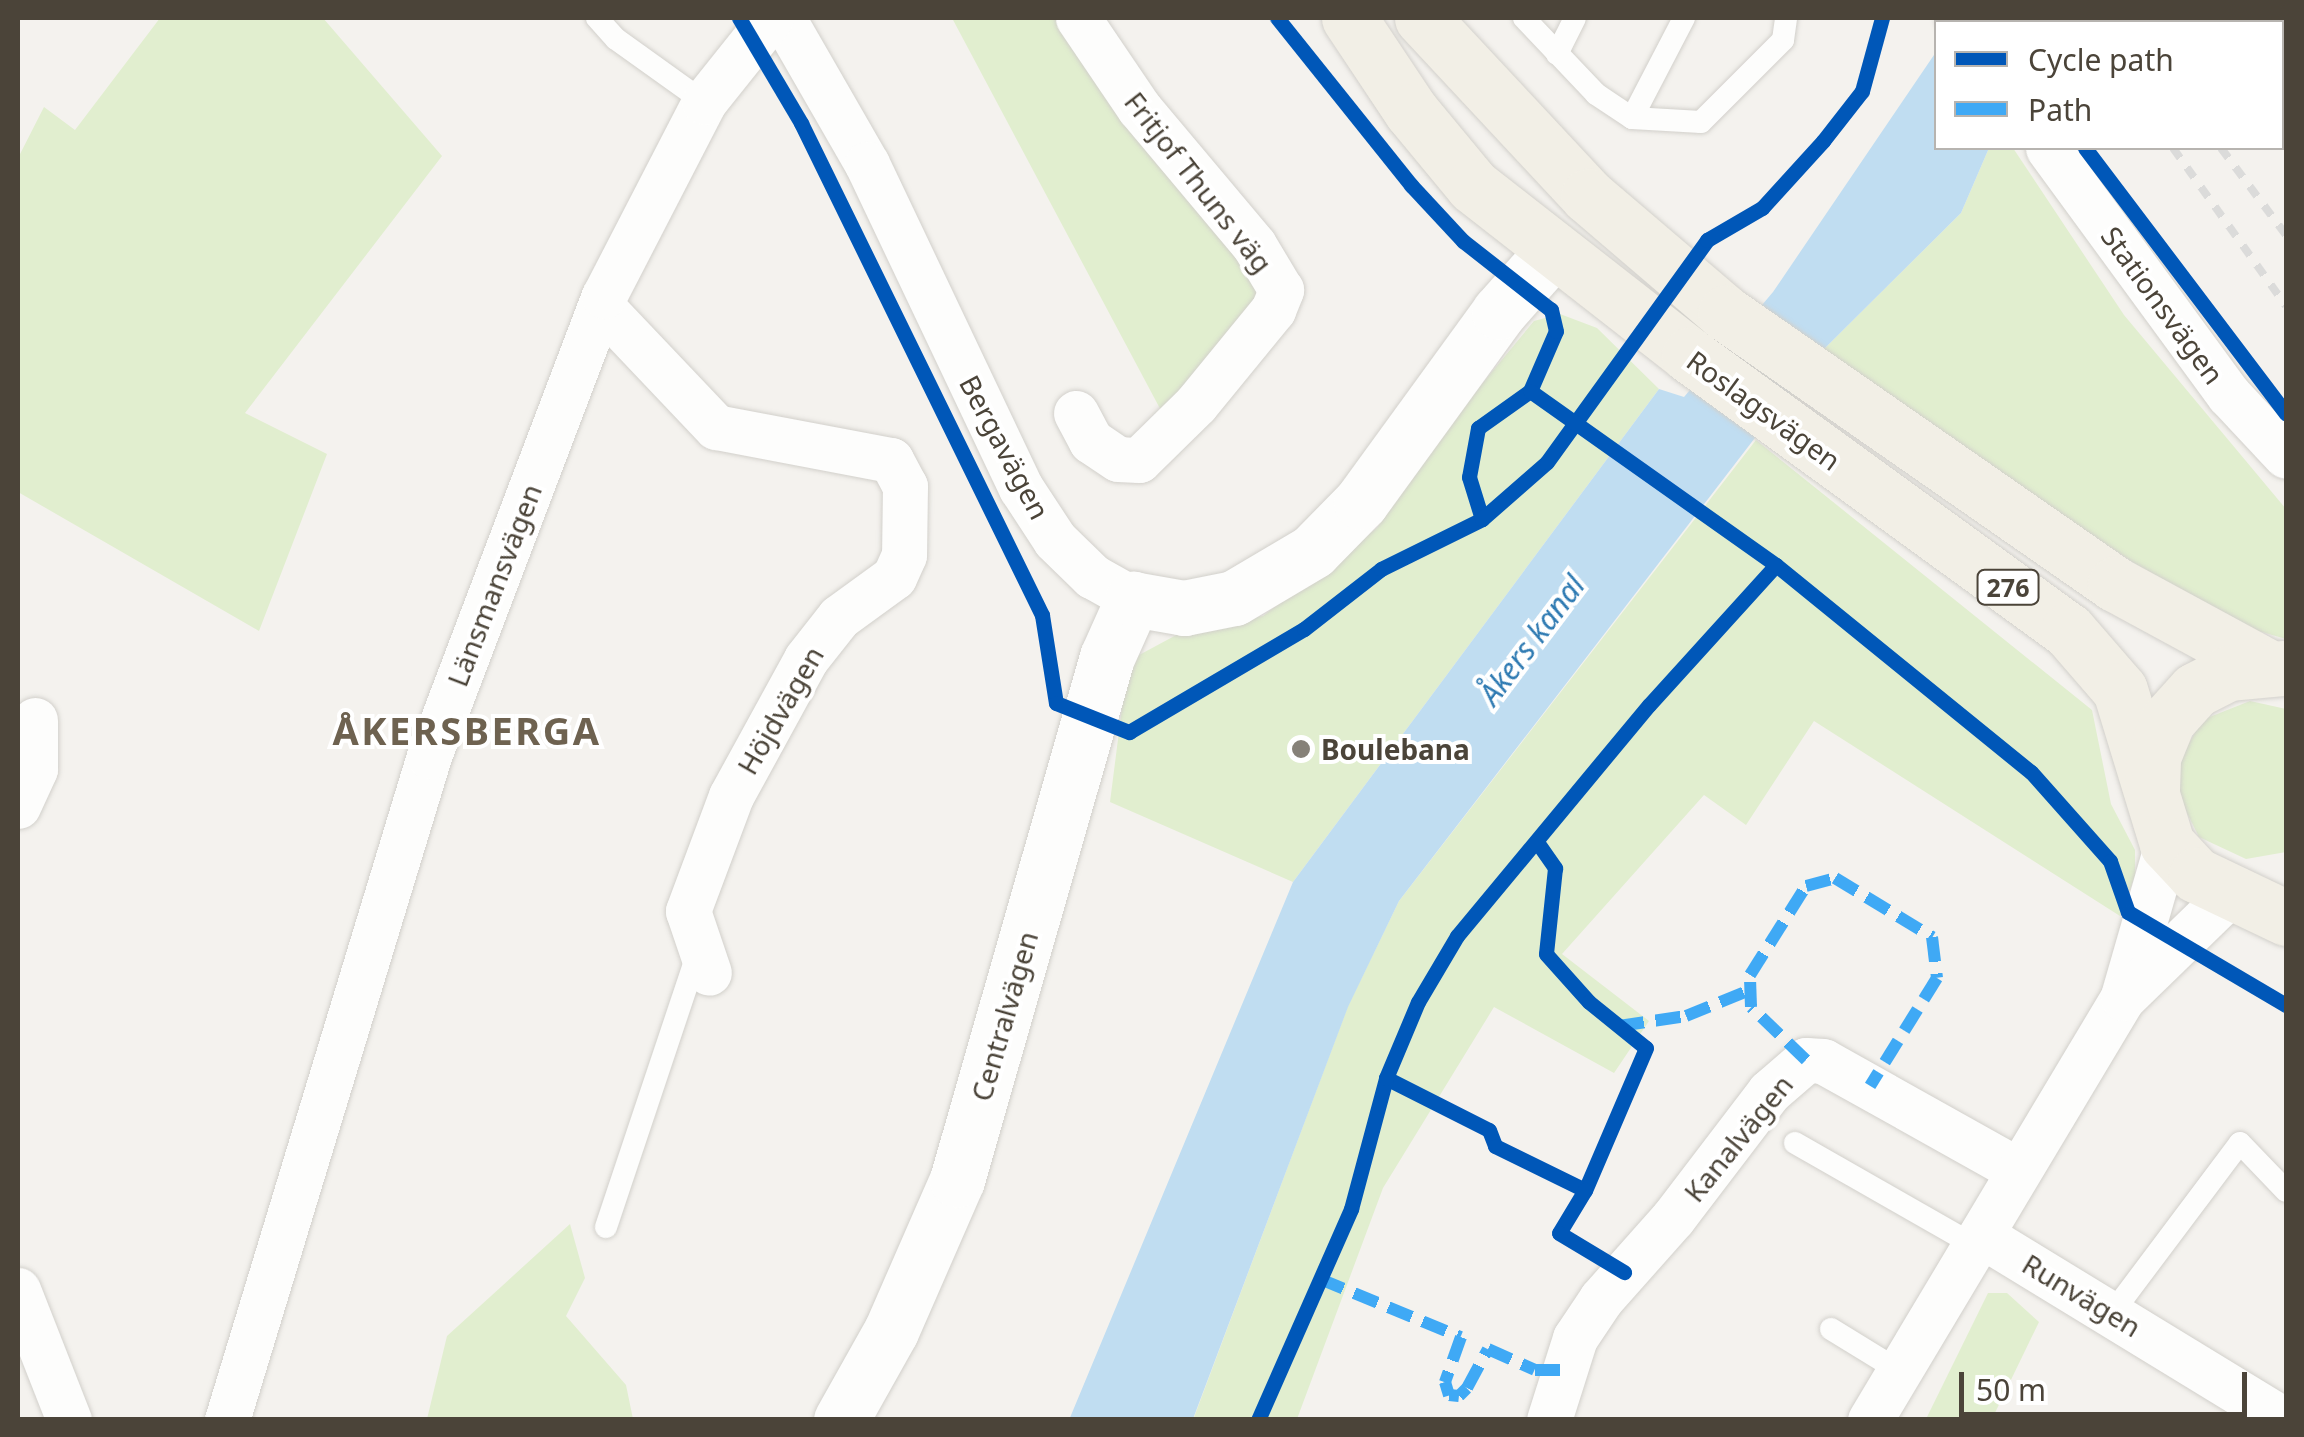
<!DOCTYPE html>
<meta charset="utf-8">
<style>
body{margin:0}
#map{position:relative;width:2304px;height:1437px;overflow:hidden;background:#f4f2ee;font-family:"Noto Sans",sans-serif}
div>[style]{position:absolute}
.green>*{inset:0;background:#e1eecf}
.water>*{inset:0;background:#c0ddf1}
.roads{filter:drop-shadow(0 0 2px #d2d0cb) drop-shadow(0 0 2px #d2d0cb)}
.service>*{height:22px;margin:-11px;padding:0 11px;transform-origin:11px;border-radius:11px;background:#fdfdfc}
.minor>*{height:45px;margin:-22.5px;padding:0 22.5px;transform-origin:22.5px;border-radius:22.5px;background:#fdfdfc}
.tertiary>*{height:55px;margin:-27.5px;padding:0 27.5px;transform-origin:27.5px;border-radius:27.5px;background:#fdfdfc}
.primary>*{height:55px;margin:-27.5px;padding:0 27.5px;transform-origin:27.5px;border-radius:27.5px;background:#f2efe6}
.rail>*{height:8px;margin-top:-4px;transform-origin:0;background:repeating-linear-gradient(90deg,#dbdbda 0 12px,transparent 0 24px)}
.quiet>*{height:12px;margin-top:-6px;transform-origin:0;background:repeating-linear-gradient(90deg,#3fa9f5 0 25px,transparent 0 37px)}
.cycleway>*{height:15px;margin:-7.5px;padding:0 7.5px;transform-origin:7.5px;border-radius:7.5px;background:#0057b8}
.dots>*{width:28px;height:28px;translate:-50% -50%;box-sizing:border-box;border:5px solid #fff;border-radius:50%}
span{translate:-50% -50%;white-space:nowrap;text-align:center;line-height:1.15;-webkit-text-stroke:8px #fff;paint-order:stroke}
.shield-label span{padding:2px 8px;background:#fff;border:2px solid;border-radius:8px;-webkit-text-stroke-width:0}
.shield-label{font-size:25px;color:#4b4439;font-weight:700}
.street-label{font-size:28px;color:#4b4439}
.poi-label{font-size:28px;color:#4b4439;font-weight:700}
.left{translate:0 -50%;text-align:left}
.water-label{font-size:30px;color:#2e7ab2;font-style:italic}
.district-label{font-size:38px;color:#6e6250;font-weight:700;letter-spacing:2.5px}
.frame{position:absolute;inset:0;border:20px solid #4b4439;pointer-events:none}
.legend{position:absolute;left:1934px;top:20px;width:350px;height:130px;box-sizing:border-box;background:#fff;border:2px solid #b7b4b0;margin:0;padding:12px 18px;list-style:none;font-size:30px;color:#4b4439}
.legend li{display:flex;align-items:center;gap:20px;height:50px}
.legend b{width:50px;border:2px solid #b7b4b0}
.scale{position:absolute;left:1959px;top:1372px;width:288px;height:45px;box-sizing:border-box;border:5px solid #4b4439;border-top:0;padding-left:12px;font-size:30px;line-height:35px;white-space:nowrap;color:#4b4439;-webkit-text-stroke:8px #fff;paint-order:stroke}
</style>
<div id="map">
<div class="green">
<i style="clip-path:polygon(160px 18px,323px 18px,442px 156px,245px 413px,327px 454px,259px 631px,18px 492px,18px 158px,44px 107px,75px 130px)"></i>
<i style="clip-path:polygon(952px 18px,1064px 18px,1265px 285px,1165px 418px)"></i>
<i style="clip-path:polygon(1989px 148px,2013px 148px,2124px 315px,2286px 509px,2286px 639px,2217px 619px,1821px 352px,1961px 213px)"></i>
<i style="clip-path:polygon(1560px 314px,1597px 328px,1659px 389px,1293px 882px,1110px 802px,1128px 661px,1193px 626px,1263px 616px,1377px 528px,1447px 426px,1534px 321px)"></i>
<i style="clip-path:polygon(1756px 440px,2092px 710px,2111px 804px,2135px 850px,2135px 876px,2120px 916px,1814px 721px,1746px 825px,1704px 795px,1562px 954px,1649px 1021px,1614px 1073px,1494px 1007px,1383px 1188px,1297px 1419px,1193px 1420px,1348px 1006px,1399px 901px)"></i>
<i style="clip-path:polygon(2250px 701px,2286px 709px,2286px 852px,2246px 859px,2199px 837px,2176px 791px,2177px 765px,2202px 720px)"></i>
<i style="clip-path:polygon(570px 1224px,585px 1278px,566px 1316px,626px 1385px,633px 1419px,427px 1419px,447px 1336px)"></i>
<i style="clip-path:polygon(1988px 1293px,2007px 1293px,2039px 1322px,1992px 1419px,1926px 1419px)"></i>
</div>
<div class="water">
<i style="clip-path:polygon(1936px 52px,1936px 148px,1989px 148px,1961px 213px,1821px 352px,1399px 901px,1348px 1007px,1193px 1419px,1069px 1420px,1293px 882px,1659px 389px,1684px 397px,1773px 292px)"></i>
</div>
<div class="roads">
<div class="service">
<i style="left:597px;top:18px;width:28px;rotate:48deg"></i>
<i style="left:616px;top:39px;width:108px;rotate:35.6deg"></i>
<i style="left:1524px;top:18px;width:105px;rotate:46.5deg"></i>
<i style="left:1596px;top:94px;width:43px;rotate:33.7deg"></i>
<i style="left:1632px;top:118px;width:69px;rotate:3.3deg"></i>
<i style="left:1701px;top:122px;width:116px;rotate:-45deg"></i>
<i style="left:1783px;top:40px;width:22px;rotate:-82deg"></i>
<i style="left:1557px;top:54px;width:40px;rotate:-63.4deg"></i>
<i style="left:1632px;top:118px;width:113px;rotate:-62.5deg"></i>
<i style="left:1795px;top:1143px;width:206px;rotate:29.7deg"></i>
<i style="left:606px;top:1227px;width:287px;rotate:-71.5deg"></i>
<i style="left:2113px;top:1312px;width:211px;rotate:-53.1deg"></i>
<i style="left:2240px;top:1143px;width:66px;rotate:46.2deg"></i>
<i style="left:1831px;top:1329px;width:79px;rotate:31.5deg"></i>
</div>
<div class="minor">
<i style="left:783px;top:18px;width:168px;rotate:60.1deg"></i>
<i style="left:867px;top:164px;width:359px;rotate:64.6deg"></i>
<i style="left:1021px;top:488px;width:62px;rotate:56.8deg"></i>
<i style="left:1055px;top:540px;width:52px;rotate:44.2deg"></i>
<i style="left:1092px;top:576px;width:47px;rotate:29.3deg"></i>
<i style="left:1958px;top:18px;width:6px;rotate:45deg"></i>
<i style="left:2048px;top:148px;width:306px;rotate:53.8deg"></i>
<i style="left:2229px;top:395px;width:83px;rotate:46.9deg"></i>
<i style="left:601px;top:306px;width:167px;rotate:46.5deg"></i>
<i style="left:716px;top:427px;width:178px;rotate:10.7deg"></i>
<i style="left:891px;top:460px;width:30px;rotate:62deg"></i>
<i style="left:905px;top:486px;width:69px;rotate:90.8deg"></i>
<i style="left:904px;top:555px;width:24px;rotate:114deg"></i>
<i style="left:894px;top:577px;width:68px;rotate:144deg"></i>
<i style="left:839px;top:617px;width:53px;rotate:128.2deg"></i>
<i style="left:806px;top:659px;width:156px;rotate:118.7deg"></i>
<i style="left:731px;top:796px;width:123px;rotate:110.5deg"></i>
<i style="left:688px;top:911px;width:65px;rotate:71.3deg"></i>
<i style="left:1076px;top:413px;width:32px;rotate:62deg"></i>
<i style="left:1091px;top:441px;width:32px;rotate:34deg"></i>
<i style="left:1118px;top:459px;width:21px;rotate:3deg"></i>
<i style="left:1139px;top:460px;width:80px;rotate:-44.5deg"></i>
<i style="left:1196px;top:404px;width:122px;rotate:-50.7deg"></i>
<i style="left:1273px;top:310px;width:22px;rotate:-68deg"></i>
<i style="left:1281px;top:290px;width:52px;rotate:-121deg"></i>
<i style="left:1254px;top:245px;width:179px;rotate:-130deg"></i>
<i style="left:1139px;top:108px;width:109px;rotate:-124.1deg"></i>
<i style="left:18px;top:806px;width:41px;rotate:-65.3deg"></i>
<i style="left:35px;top:769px;width:49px;rotate:-90deg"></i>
<i style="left:2123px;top:996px;width:158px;rotate:-73.9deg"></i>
<i style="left:1981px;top:1235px;width:355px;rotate:31.4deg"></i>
<i style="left:18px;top:1290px;width:140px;rotate:68.6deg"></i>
<i style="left:227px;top:1420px;width:694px;rotate:-73.08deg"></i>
<i style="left:429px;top:756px;width:492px;rotate:-69.2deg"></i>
<i style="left:604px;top:296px;width:218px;rotate:-62.7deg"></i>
<i style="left:704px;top:102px;width:107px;rotate:-51.4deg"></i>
<i style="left:1549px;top:1420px;width:86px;rotate:-72.4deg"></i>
<i style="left:1575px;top:1338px;width:47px;rotate:-56.3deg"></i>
<i style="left:1601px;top:1299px;width:108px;rotate:-48.4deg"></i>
<i style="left:1673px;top:1218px;width:158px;rotate:-52.7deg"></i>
<i style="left:1769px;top:1092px;width:49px;rotate:-40.9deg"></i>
<i style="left:1806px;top:1060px;width:17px;rotate:3deg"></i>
<i style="left:1823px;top:1061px;width:223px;rotate:29.2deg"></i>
<i style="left:1870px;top:1420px;width:492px;rotate:-59.1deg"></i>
<i style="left:2123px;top:998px;width:148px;rotate:-44.2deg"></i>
</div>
<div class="tertiary">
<i style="left:841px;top:1420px;width:102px;rotate:-60.7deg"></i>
<i style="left:891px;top:1331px;width:165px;rotate:-66.4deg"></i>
<i style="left:957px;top:1180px;width:544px;rotate:-74deg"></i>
<i style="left:1107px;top:657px;width:64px;rotate:-65.9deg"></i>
<i style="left:1133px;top:599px;width:52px;rotate:10deg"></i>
<i style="left:1184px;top:608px;width:51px;rotate:-11.3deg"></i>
<i style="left:1234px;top:598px;width:92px;rotate:-30.7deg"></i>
<i style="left:1313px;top:551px;width:69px;rotate:-45.6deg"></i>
<i style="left:1361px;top:502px;width:235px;rotate:-54deg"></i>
<i style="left:1499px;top:312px;width:81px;rotate:-48.5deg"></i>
</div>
<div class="primary">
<i style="left:1349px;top:18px;width:112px;rotate:56.3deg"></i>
<i style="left:1411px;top:111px;width:97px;rotate:50.4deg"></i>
<i style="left:1473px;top:186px;width:274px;rotate:38deg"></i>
<i style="left:1689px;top:355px;width:468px;rotate:36deg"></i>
<i style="left:2068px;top:630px;width:79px;rotate:49.1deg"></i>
<i style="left:2120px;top:690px;width:161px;rotate:73deg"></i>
<i style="left:2167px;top:844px;width:42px;rotate:46.9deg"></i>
<i style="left:2196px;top:875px;width:100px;rotate:25.5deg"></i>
<i style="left:1422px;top:18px;width:243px;rotate:47deg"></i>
<i style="left:1588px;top:196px;width:180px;rotate:40.5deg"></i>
<i style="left:1725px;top:313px;width:475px;rotate:34.8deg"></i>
<i style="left:2115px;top:584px;width:174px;rotate:28.5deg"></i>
<i style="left:2152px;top:789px;width:32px;rotate:-88deg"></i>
<i style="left:2153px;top:757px;width:40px;rotate:-68deg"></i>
<i style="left:2168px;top:720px;width:40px;rotate:-48deg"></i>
<i style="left:2195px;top:690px;width:37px;rotate:-27deg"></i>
<i style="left:2228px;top:673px;width:54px;rotate:-5.3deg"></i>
</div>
</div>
<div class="rail">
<i style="left:2079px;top:18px;width:6px;rotate:45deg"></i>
<i style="left:2129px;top:18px;width:5px;rotate:53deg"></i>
<i style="left:2173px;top:148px;width:194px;rotate:54.4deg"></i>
<i style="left:2221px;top:148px;width:109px;rotate:53.2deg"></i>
</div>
<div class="quiet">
<i style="left:1619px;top:1026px;width:68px;rotate:-8.5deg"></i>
<i style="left:1686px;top:1016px;width:69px;rotate:-22.1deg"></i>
<i style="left:1806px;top:1060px;width:76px;rotate:-136.1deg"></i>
<i style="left:1751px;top:1007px;width:32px;rotate:-92deg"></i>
<i style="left:1750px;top:975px;width:105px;rotate:-57.8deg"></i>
<i style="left:1806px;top:886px;width:30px;rotate:-15deg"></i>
<i style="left:1835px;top:878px;width:114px;rotate:31.3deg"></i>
<i style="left:1932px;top:937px;width:41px;rotate:83deg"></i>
<i style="left:1937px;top:978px;width:127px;rotate:121.8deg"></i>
<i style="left:1320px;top:1279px;width:152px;rotate:22.4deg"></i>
<i style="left:1461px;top:1337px;width:48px;rotate:109.6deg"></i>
<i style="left:1445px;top:1382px;width:14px;rotate:73deg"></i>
<i style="left:1449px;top:1395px;width:10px;rotate:6deg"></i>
<i style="left:1459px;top:1396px;width:11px;rotate:-45deg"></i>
<i style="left:1467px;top:1388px;width:44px;rotate:-61.7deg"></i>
<i style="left:1488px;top:1349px;width:51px;rotate:24.1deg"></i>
<i style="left:1535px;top:1370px;width:32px"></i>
</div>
<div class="cycleway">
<i style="left:739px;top:18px;width:122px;rotate:59.4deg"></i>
<i style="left:801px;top:123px;width:548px;rotate:63.9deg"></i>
<i style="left:1042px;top:615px;width:89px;rotate:81deg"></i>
<i style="left:1056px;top:703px;width:79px;rotate:21.7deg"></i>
<i style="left:1129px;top:732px;width:203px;rotate:-30.5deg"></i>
<i style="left:1304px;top:629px;width:98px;rotate:-37.9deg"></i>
<i style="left:1381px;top:569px;width:113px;rotate:-26.3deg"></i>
<i style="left:1482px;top:519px;width:44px;rotate:-107.2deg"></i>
<i style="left:1469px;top:477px;width:50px;rotate:-79.6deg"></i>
<i style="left:1478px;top:428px;width:64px;rotate:-35.4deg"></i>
<i style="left:1530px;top:391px;width:65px;rotate:-66.6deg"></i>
<i style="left:1556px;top:331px;width:22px;rotate:-103deg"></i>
<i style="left:1551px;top:310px;width:112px;rotate:-141.9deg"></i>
<i style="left:1463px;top:241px;width:76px;rotate:-132.9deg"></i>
<i style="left:1411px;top:185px;width:214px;rotate:-128.7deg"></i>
<i style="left:2085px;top:148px;width:333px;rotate:52.9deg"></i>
<i style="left:1482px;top:519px;width:86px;rotate:-41.2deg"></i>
<i style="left:1547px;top:462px;width:274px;rotate:-54.2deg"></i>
<i style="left:1707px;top:240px;width:64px;rotate:-30.2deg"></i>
<i style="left:1762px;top:208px;width:91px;rotate:-47.7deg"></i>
<i style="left:1823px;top:141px;width:63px;rotate:-52deg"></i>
<i style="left:1862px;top:91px;width:76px;rotate:-74.7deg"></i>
<i style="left:1776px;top:565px;width:328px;rotate:39.1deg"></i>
<i style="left:2031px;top:772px;width:119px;rotate:48.4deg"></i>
<i style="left:2110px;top:861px;width:54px;rotate:70.6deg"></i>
<i style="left:2128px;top:912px;width:183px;rotate:30.5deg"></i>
<i style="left:1537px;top:842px;width:32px;rotate:55deg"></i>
<i style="left:1555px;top:868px;width:86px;rotate:96deg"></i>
<i style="left:1546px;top:954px;width:64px;rotate:48.1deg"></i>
<i style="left:1589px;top:1002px;width:73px;rotate:38.9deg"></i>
<i style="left:1646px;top:1048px;width:155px;rotate:113.2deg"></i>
<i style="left:1386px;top:1078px;width:115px;rotate:26.8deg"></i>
<i style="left:1489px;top:1130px;width:17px;rotate:69deg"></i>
<i style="left:1495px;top:1146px;width:100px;rotate:26.1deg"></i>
<i style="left:1585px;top:1190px;width:50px;rotate:121.2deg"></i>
<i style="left:1559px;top:1233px;width:76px;rotate:31deg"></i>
<i style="left:1258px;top:1420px;width:231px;rotate:-66.2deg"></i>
<i style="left:1351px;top:1209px;width:136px;rotate:-75deg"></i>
<i style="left:1386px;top:1078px;width:82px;rotate:-67.2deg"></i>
<i style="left:1418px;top:1002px;width:77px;rotate:-59.4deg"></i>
<i style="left:1457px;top:936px;width:300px;rotate:-50.3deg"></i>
<i style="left:1649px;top:705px;width:189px;rotate:-47.8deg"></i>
<i style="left:1776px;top:565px;width:301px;rotate:-144.7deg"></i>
</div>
<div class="dots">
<i style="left:1301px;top:749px;background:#868178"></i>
</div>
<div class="shield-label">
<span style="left:2008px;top:587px">276</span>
</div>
<div class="street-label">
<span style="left:1199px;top:182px;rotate:52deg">Fritjof Thuns väg</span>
<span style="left:2163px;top:305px;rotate:54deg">Stationsvägen</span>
<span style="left:1764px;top:410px;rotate:36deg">Roslagsvägen</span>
<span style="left:1005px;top:447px;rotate:62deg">Bergavägen</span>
<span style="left:494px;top:585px;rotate:-69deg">Länsmansvägen</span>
<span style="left:780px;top:710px;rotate:-60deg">Höjdvägen</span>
<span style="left:1004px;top:1016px;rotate:-74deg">Centralvägen</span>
<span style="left:1738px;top:1138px;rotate:-51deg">Kanalvägen</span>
<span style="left:2082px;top:1295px;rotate:31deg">Runvägen</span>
</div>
<div class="poi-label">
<span class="left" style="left:1321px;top:749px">Boulebana</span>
</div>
<div class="water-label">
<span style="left:1532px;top:640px;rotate:-53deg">Åkers kanal</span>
</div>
<div class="district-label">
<span style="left:467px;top:731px">ÅKERSBERGA</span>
</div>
<div class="frame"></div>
<ul class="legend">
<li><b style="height:12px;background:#0057b8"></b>Cycle path</li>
<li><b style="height:12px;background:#3fa9f5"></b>Path</li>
</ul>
<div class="scale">50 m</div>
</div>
